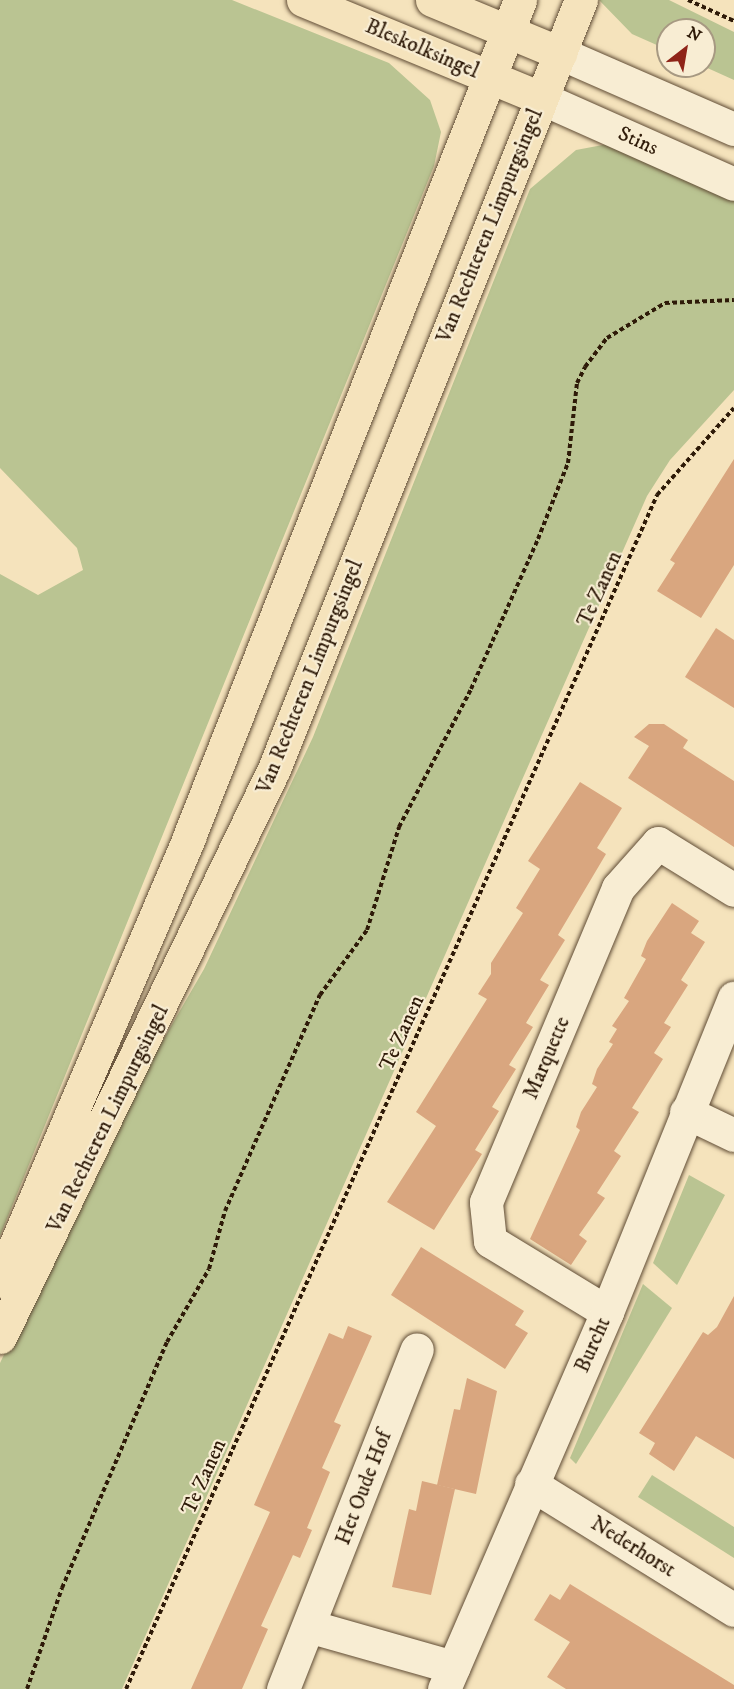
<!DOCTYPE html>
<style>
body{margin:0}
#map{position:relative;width:734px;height:1689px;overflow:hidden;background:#f5e3bc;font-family:"IM FELL DW Pica",serif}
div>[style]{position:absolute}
.green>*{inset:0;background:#bac492}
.building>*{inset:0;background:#d9a67f}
.path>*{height:4px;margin-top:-2px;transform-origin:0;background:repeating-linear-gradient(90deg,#2e1a08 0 4.5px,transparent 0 7.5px)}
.roads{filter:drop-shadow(0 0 2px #604c35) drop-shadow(0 0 2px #604c35)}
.minor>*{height:33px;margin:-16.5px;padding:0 16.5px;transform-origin:16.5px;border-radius:16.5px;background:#f8edd3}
.major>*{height:33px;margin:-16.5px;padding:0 16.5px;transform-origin:16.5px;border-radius:16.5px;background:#f5e3bc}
span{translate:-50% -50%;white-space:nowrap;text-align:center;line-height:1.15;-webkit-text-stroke:4.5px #f8edd3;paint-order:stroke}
.street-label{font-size:21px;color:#2e1a08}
.north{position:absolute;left:656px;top:18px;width:60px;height:60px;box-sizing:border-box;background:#f8edd3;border:2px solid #a79982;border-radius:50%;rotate:31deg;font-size:16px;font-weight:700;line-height:24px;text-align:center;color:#2e1a08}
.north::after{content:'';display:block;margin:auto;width:21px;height:27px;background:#8f2418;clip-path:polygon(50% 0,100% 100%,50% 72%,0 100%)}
</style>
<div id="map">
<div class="green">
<i style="clip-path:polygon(0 0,232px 0,389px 63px,430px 100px,441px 132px,434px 166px,0 1236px,0 574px,38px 595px,83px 570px,77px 548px,0 468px)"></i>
<i style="clip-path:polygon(599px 0,669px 0,734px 32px,734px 80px,703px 66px,704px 30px,668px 30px,668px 50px,632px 34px)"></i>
<i style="clip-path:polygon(608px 144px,734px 195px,734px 390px,670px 460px,647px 496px,122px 1689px,0 1689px,0 1363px,125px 1106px,204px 969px,313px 737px,530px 189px,576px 150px)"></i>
<i style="clip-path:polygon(689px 1175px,725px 1195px,677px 1285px,653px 1263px)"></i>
<i style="clip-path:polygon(643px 1284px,672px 1308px,576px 1464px,570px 1458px)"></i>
<i style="clip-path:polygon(652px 1475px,734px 1527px,734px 1558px,638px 1497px)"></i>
</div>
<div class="building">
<i style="clip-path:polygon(734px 459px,734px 565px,701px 618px,657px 591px,675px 563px,670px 560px)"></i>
<i style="clip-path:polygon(716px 628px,734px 640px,734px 708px,685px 677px)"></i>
<i style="clip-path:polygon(649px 724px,664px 724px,688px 740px,683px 748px,734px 781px,734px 847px,628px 778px,649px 746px,634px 737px)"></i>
<i style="clip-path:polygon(580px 782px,622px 808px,597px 848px,606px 854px,558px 935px,565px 940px,540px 980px,549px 985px,526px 1023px,533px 1027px,509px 1065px,516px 1069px,492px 1107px,499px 1111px,475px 1150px,482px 1154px,434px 1230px,387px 1202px,436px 1126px,416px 1112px,487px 999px,478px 994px,491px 974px,491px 963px,523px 913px,516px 908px,540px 869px,528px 861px)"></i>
<i style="clip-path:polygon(672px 903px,699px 921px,691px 933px,705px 942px,681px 980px,688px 985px,664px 1023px,671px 1027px,654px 1053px,663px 1059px,632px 1108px,639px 1112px,614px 1151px,621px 1156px,597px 1193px,605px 1198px,579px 1235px,587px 1241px,571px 1265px,530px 1239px,580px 1130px,576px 1127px,581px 1112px,597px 1087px,592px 1084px,597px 1069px,613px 1044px,609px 1042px,617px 1029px,612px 1026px,629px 1001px,624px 998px,646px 959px,641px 956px,647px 941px)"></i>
<i style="clip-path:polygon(421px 1247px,524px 1311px,515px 1325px,528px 1333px,505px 1369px,391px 1295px)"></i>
<i style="clip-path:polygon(734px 1296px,734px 1459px,696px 1436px,674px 1471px,649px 1454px,655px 1443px,639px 1433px,703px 1332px,708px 1335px,717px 1327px)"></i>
<i style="clip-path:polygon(348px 1326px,372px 1336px,334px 1422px,341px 1425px,322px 1468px,330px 1472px,307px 1528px,312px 1530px,300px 1558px,293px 1555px,261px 1626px,268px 1629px,242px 1689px,191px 1689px,270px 1512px,254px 1505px,329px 1333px,343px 1339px)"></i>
<i style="clip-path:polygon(467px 1378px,497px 1391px,476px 1494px,437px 1485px,454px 1409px,460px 1410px)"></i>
<i style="clip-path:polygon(422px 1481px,455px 1489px,431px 1595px,392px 1587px,409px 1509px,416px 1511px)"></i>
<i style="clip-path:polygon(570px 1584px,734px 1685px,734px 1689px,566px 1689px,547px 1677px,570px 1642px,534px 1620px,550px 1594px,560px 1600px)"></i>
</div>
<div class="path">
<i style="left:688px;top:0;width:51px;rotate:24.5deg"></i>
<i style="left:27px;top:1689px;width:107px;rotate:-70.9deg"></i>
<i style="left:62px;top:1588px;width:267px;rotate:-66.9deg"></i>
<i style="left:167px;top:1342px;width:84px;rotate:-60.1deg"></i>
<i style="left:209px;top:1269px;width:60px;rotate:-74.6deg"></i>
<i style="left:225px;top:1211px;width:236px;rotate:-66.3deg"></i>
<i style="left:320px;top:995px;width:80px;rotate:-54.1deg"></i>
<i style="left:367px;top:930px;width:108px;rotate:-72.7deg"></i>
<i style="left:399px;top:827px;width:156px;rotate:-62.4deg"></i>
<i style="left:471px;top:689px;width:164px;rotate:-65.9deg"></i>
<i style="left:538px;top:539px;width:82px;rotate:-68.5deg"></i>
<i style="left:568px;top:463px;width:81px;rotate:-83.6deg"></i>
<i style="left:577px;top:383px;width:18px;rotate:-63deg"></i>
<i style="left:585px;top:367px;width:36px;rotate:-53deg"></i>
<i style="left:607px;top:338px;width:68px;rotate:-31.1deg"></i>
<i style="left:665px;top:303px;width:69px;rotate:-2.5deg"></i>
<i style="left:126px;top:1689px;width:1307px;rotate:-66.02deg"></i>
<i style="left:657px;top:495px;width:116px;rotate:-48.5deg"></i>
</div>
<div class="roads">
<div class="minor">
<i style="left:560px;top:53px;width:190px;rotate:23.6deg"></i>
<i style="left:541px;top:98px;width:211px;rotate:24deg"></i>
<i style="left:686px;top:1112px;width:53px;rotate:25.6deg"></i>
<i style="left:607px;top:1312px;width:137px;rotate:-148.7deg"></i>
<i style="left:490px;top:1241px;width:39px;rotate:-96deg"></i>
<i style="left:486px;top:1202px;width:341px;rotate:-67.2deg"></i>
<i style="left:618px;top:888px;width:60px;rotate:-48.4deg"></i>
<i style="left:658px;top:843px;width:89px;rotate:31.7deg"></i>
<i style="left:531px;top:1484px;width:239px;rotate:31.8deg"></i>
<i style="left:312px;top:1627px;width:147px;rotate:15.8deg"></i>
<i style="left:283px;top:1689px;width:365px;rotate:-68.5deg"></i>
<i style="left:444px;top:1689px;width:411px;rotate:-66.6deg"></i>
<i style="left:607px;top:1312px;width:339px;rotate:-68deg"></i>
</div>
<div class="major">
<i style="left:303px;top:0;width:257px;rotate:22.4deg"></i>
<i style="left:432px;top:0;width:139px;rotate:22.5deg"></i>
<i style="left:0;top:1281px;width:483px;rotate:-66.9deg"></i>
<i style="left:189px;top:837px;width:900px;rotate:-68.42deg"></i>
<i style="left:0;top:1337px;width:631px;rotate:-64.25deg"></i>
<i style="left:274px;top:769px;width:828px;rotate:-68.24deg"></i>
</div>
</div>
<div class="street-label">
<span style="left:422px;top:49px;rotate:23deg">Bleskolksingel</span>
<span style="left:638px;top:141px;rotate:24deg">Stins</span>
<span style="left:490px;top:226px;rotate:-68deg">Van Rechteren Limpurgsingel</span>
<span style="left:600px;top:589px;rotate:-66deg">Te Zanen</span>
<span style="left:310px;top:677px;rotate:-68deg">Van Rechteren Limpurgsingel</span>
<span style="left:402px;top:1033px;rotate:-66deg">Te Zanen</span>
<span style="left:547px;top:1058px;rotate:-67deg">Marquette</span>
<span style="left:108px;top:1119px;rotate:-64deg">Van Rechteren Limpurgsingel</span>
<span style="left:593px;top:1345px;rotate:-66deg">Burcht</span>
<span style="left:204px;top:1477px;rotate:-66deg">Te Zanen</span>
<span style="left:364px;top:1488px;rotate:-69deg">Het Oude Hof</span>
<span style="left:633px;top:1547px;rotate:32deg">Nederhorst</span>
</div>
<div class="north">N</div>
</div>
